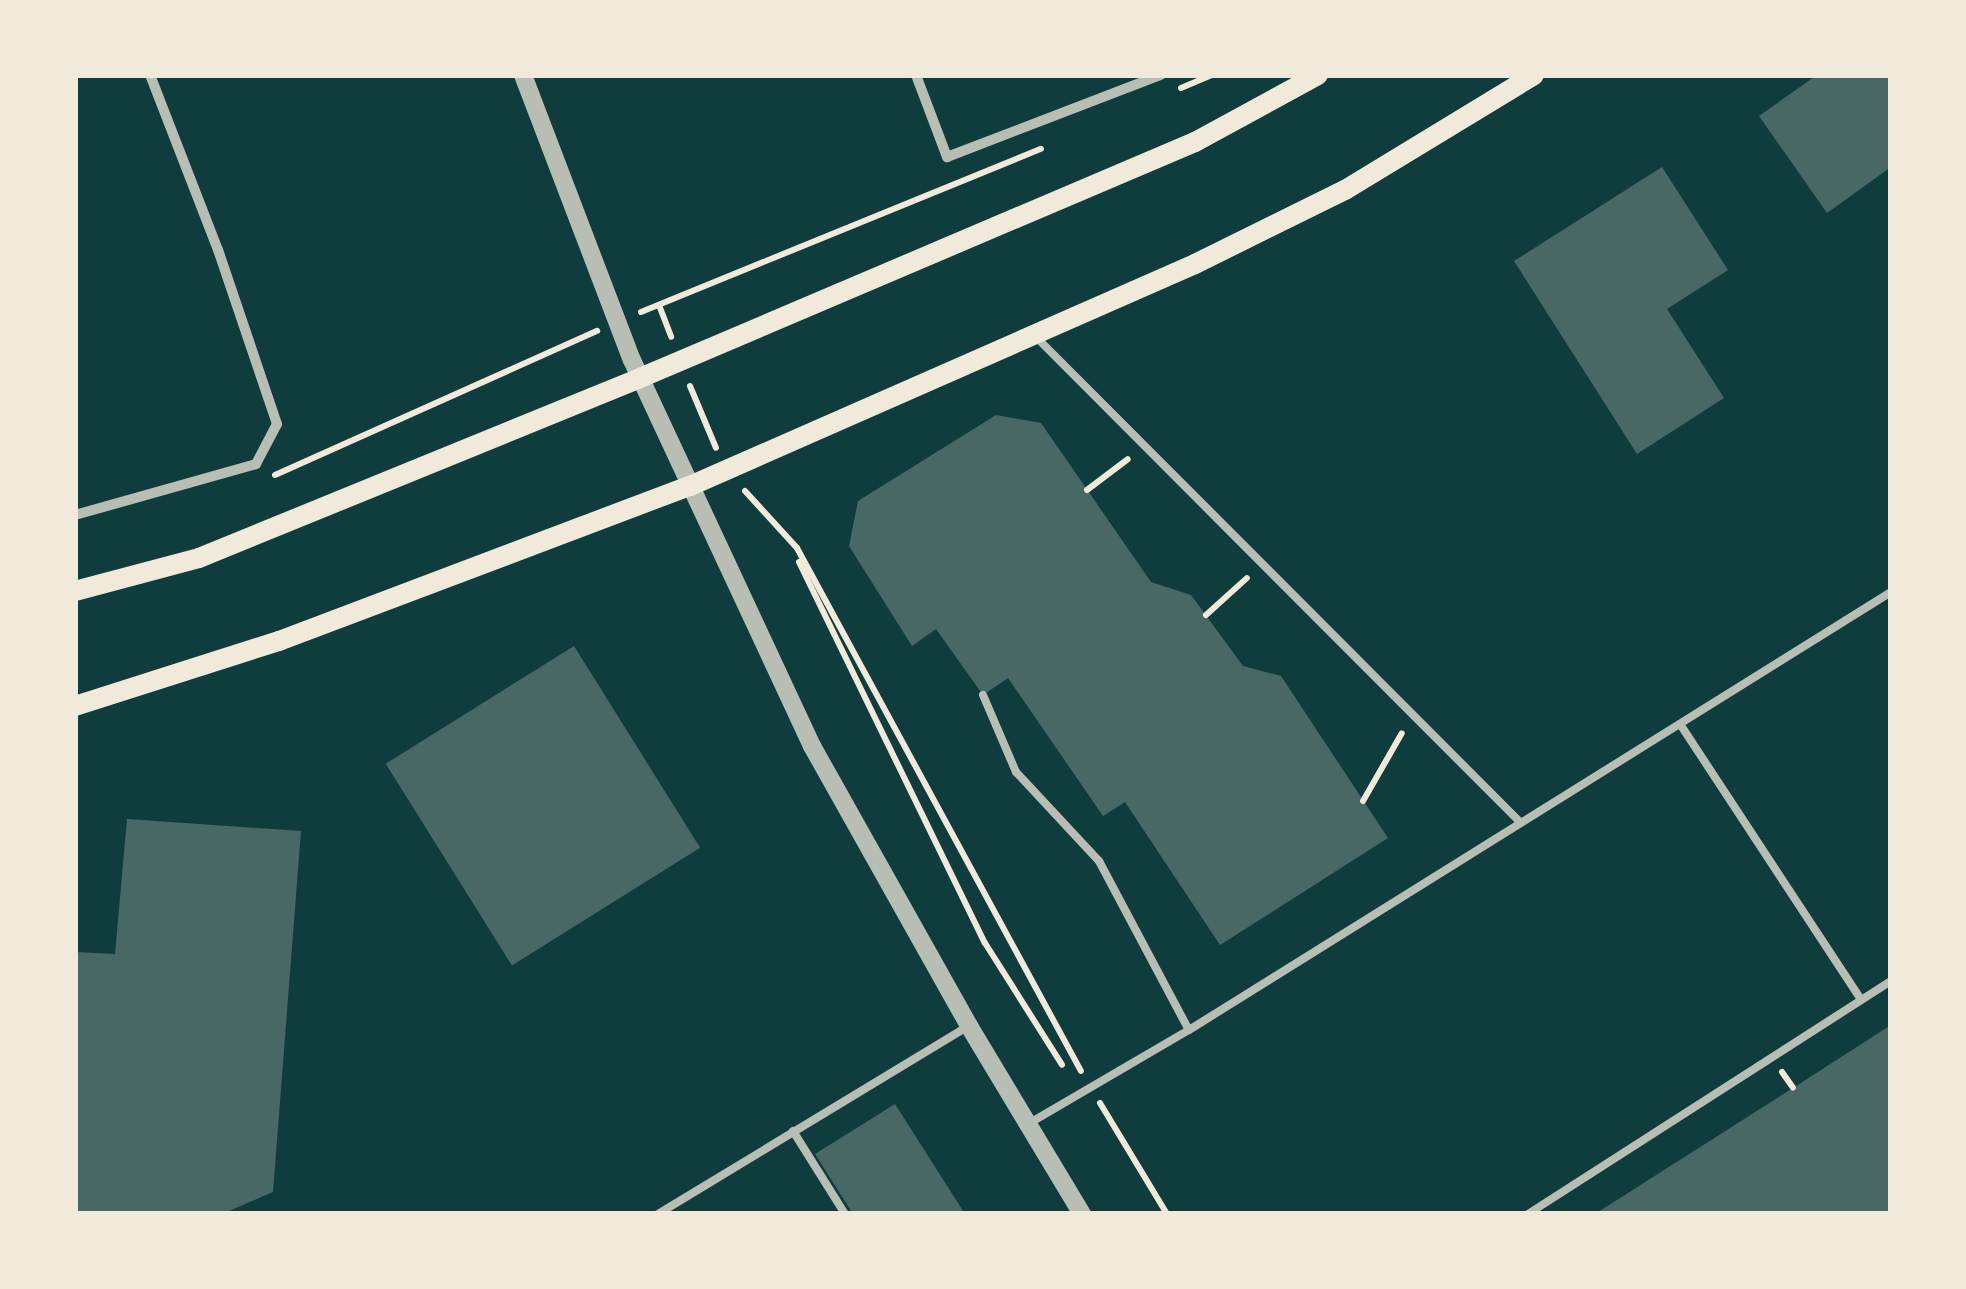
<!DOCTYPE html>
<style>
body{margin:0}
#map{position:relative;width:1966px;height:1289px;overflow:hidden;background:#0f3d3e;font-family:Montserrat,sans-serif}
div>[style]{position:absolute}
.building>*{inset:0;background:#486865;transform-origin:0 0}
.path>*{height:6px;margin:-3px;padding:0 3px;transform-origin:3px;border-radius:3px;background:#f1e9da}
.service>*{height:8px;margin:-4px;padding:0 4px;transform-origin:4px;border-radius:4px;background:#b8beb3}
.minor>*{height:10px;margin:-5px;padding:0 5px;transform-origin:5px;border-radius:5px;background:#b8beb3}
.tertiary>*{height:18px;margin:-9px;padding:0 9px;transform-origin:9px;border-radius:9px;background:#b8beb3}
.secondary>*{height:20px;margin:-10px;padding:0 10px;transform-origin:10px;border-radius:10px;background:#f1e9da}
span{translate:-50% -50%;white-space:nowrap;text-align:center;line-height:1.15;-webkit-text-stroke:8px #f1e9da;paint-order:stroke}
.frame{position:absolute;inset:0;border:78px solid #f1e9da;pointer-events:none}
</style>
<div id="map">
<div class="building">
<i style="clip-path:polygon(1817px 75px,1891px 75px,1891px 167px,1827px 213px,1759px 116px)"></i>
<i style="clip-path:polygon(1662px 167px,1728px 270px,1667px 309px,1724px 398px,1637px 454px,1514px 261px)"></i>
<i style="clip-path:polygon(996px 415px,1041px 423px,1151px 582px,1191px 595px,1243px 666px,1281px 676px,1388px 838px,1220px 945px,1125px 802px,1103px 816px,1008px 678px,983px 695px,936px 629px,912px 646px,849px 546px,858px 501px)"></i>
<i style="left:574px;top:646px;width:238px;height:222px;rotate:58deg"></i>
<i style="clip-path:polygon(127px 819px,301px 831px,273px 1192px,222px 1214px,75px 1214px,75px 952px,115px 954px)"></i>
<i style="clip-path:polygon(1891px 1025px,1891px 1214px,1595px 1214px,1793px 1088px)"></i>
<i style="clip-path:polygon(895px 1104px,965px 1214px,853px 1214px,815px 1154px)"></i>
</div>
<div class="path">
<i style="left:1181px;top:88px;width:34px;rotate:-23deg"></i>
<i style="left:659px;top:305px;width:34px;rotate:69deg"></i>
<i style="left:641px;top:312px;width:432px;rotate:-22.2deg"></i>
<i style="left:690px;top:386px;width:67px;rotate:67.2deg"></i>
<i style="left:275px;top:475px;width:353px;rotate:-24.1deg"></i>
<i style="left:1087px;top:490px;width:51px;rotate:-37.1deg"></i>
<i style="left:745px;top:491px;width:77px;rotate:47.6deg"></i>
<i style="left:797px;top:548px;width:595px;rotate:61.5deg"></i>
<i style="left:799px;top:562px;width:424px;rotate:64deg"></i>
<i style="left:985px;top:943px;width:144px;rotate:57.7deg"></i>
<i style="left:1206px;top:615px;width:55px;rotate:-42.1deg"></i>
<i style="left:1363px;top:801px;width:78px;rotate:-60.2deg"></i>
<i style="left:1782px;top:1072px;width:19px;rotate:55deg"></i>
<i style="left:1100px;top:1103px;width:130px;rotate:58.9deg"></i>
</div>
<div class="service">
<i style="left:1035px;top:336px;width:688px;rotate:45.06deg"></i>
<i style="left:983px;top:695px;width:84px;rotate:66.8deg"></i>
<i style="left:1016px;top:772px;width:122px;rotate:47deg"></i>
<i style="left:1099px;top:861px;width:191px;rotate:62deg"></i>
<i style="left:1680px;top:724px;width:330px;rotate:56.7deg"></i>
<i style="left:1028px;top:1124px;width:186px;rotate:-30.3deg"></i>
<i style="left:1189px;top:1030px;width:827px;rotate:-31.96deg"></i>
<i style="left:793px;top:1131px;width:98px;rotate:57.9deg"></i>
<i style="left:658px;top:1214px;width:363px;rotate:-31.2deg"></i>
<i style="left:1528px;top:1214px;width:431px;rotate:-32.7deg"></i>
</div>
<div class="minor">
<i style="left:916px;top:75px;width:88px;rotate:69.3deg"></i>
<i style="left:947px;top:157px;width:229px;rotate:-21deg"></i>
<i style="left:75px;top:515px;width:188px;rotate:-15.7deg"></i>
<i style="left:256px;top:464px;width:45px;rotate:-62.3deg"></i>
<i style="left:277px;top:424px;width:184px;rotate:-108.7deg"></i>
<i style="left:218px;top:250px;width:188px;rotate:-111.2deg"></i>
</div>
<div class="tertiary">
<i style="left:523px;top:75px;width:305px;rotate:69.1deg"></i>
<i style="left:632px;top:360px;width:426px;rotate:65deg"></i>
<i style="left:812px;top:746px;width:321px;rotate:60.7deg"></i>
<i style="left:969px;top:1026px;width:219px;rotate:59deg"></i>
</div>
<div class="secondary">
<i style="left:75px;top:591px;width:128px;rotate:-14.9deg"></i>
<i style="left:199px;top:558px;width:476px;rotate:-22.2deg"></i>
<i style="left:640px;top:378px;width:603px;rotate:-23.04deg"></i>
<i style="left:1195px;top:142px;width:140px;rotate:-28.6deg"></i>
<i style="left:75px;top:706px;width:214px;rotate:-17.7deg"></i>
<i style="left:279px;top:641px;width:439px;rotate:-20.7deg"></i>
<i style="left:690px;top:486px;width:552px;rotate:-23.73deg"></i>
<i style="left:1195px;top:264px;width:167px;rotate:-26.3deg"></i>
<i style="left:1345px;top:190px;width:221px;rotate:-31.3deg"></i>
</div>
<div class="frame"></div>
</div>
